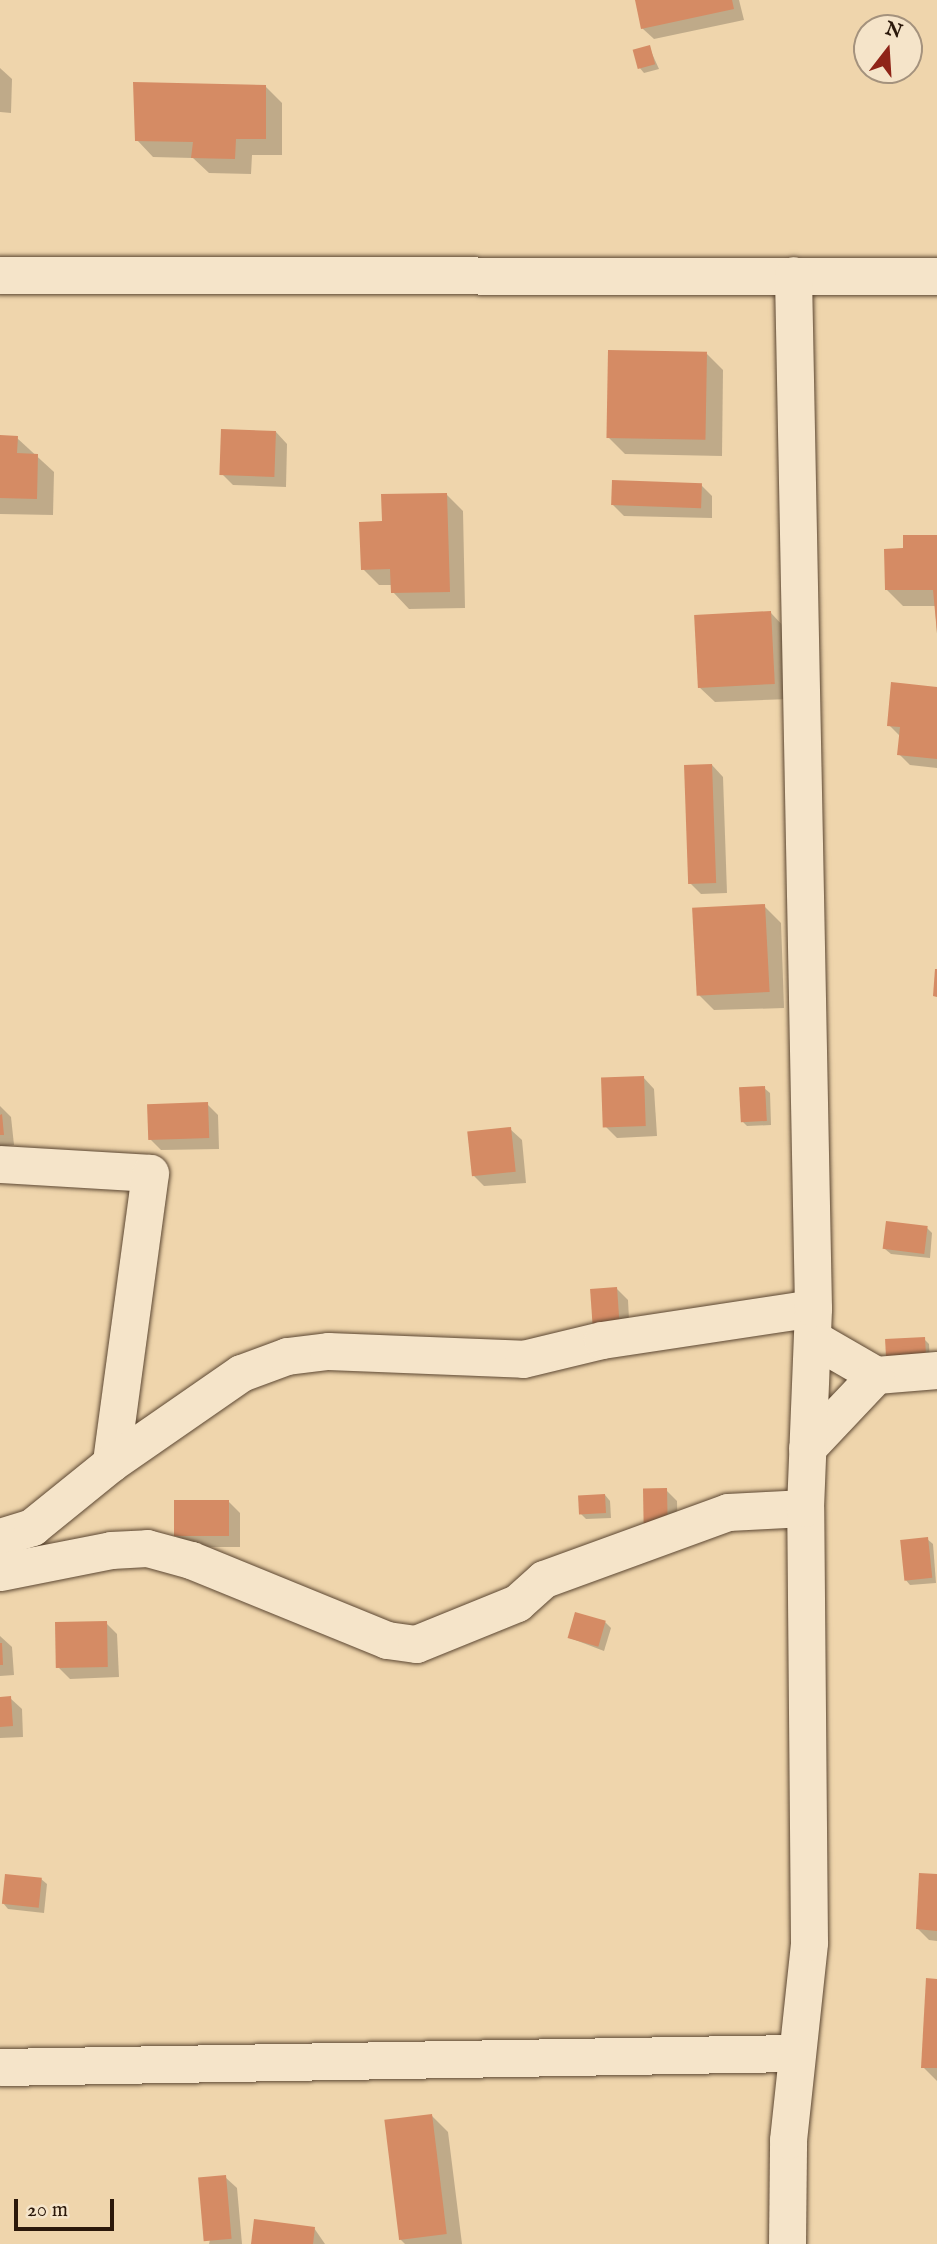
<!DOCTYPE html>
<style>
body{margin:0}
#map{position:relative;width:937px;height:2244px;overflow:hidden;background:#efd5ac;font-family:"IM FELL English",serif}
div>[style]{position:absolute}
.shadow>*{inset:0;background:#0003}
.building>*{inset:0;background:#d58b64;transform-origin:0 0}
.roads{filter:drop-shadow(0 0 2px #5c4732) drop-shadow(0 0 2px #5c4732)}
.street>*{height:37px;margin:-18.5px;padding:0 18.5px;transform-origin:18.5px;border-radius:18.5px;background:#f5e4c9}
span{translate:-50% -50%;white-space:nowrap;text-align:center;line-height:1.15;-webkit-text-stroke:5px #f5e4c9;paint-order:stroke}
.north{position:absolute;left:853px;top:14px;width:70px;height:70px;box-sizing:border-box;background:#f5e4c9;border:2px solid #a4927d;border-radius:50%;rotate:17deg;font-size:19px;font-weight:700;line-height:28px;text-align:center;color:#2b180a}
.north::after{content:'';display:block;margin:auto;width:24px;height:32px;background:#8f2418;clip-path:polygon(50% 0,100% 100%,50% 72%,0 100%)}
.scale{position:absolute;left:14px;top:2199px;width:100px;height:32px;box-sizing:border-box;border:4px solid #2b180a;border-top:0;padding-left:9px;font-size:21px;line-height:24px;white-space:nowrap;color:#2b180a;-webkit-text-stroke:5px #f5e4c9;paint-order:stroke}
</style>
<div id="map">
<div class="shadow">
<i style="clip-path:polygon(636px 0,739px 0,744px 20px,654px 39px,642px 28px)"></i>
<i style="clip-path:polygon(649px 47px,659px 69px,644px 73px,639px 67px)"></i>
<i style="clip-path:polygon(0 68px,12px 79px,11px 113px,0 112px)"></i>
<i style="clip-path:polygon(266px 87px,282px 103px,282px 155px,252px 155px,251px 174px,209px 173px,193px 158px,153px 157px,137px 140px)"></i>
<i style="clip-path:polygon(707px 354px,723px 370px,722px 456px,625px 454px,609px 438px)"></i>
<i style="clip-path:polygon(276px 432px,287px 444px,286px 487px,233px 485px,222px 474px)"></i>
<i style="clip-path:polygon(0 437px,17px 438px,54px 472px,53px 515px,0 514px)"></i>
<i style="clip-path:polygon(701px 485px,712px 496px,712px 518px,624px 516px,613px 505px)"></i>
<i style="clip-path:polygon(446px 494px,463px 511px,465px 608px,409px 609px,393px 592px,393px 585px,379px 585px,363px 569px,384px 523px)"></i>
<i style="clip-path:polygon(937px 537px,937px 634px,935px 606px,903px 606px,887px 590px,905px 550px)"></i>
<i style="clip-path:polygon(771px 613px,787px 630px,790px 699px,715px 702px,698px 686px)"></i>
<i style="clip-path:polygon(937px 689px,937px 768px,910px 765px,899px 754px,901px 737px,889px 725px)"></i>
<i style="clip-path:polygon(712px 765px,723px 777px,727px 893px,701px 894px,690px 883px)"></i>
<i style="clip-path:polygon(764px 906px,781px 923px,784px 1008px,714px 1010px,698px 994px)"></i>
<i style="clip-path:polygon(643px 1077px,654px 1089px,657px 1136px,617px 1138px,606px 1127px)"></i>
<i style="clip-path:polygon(764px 1088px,770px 1093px,771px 1125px,747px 1126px,742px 1121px)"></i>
<i style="clip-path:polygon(207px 1104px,218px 1115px,219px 1149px,161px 1150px,150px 1139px)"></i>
<i style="clip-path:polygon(0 1106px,11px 1117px,14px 1145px,0 1147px)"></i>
<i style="clip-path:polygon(510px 1129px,522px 1140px,526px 1183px,484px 1186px,473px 1175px)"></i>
<i style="clip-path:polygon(927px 1228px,932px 1233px,930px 1258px,891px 1254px,885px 1249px)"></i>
<i style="clip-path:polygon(617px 1289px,628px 1300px,630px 1339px,605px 1341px)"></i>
<i style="clip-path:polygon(924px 1339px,929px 1344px,930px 1363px,893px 1365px)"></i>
<i style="clip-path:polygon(666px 1490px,677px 1501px,678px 1541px,657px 1541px)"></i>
<i style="clip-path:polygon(605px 1495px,610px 1501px,611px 1518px,586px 1519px,581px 1514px)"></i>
<i style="clip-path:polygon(229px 1502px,240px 1513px,240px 1547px,187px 1547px,175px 1535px)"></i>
<i style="clip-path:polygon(927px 1539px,933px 1544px,936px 1583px,910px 1585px,905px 1579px)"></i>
<i style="clip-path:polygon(605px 1622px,611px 1628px,604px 1651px,570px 1638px)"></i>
<i style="clip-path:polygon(106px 1623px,117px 1634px,119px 1677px,70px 1679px,59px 1668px)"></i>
<i style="clip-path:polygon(0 1636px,12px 1647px,14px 1675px,0 1676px)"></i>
<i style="clip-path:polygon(10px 1698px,22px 1709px,23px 1737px,0 1738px,0 1699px)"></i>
<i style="clip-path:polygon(937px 1876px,937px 1941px,929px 1940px,918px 1929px)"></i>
<i style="clip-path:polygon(41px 1879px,47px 1884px,44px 1913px,8px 1909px,3px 1903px)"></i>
<i style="clip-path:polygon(937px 1981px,937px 2081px,923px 2067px)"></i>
<i style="clip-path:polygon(432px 2116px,448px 2132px,462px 2244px,405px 2244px,400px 2239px)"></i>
<i style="clip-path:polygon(225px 2177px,237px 2188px,242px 2244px,209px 2244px)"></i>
<i style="clip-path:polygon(314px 2228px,325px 2244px,253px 2244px)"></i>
</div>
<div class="building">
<i style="clip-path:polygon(635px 0,732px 0,734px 9px,641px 29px)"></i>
<i style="left:650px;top:45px;width:20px;height:18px;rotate:75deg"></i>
<i style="clip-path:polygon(133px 82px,266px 85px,266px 139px,236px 139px,235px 159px,191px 158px,193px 142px,135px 141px)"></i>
<i style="left:608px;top:350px;width:99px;height:88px;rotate:1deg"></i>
<i style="left:221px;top:429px;width:55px;height:46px;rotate:2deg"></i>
<i style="clip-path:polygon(0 435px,18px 436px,17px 453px,38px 454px,37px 499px,0 498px)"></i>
<i style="left:612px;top:480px;width:90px;height:25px;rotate:2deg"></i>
<i style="clip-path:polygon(447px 493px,450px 592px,391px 593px,390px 569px,361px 570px,359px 522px,382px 521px,381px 494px)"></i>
<i style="clip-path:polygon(903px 535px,937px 535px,937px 633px,933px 590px,885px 590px,884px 549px,903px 548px)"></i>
<i style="left:771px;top:611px;width:73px;height:77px;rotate:87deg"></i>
<i style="clip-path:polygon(891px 682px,937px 687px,937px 759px,897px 755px,900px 727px,887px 726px)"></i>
<i style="left:712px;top:764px;width:119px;height:28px;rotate:88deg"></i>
<i style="left:765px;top:904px;width:88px;height:73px;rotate:87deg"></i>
<i style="clip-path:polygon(935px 969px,937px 969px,937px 997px,933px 996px)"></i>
<i style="left:644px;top:1076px;width:50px;height:43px;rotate:88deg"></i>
<i style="left:765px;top:1086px;width:35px;height:26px;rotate:87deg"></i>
<i style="left:208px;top:1102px;width:36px;height:61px;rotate:88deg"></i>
<i style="clip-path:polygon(2px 1114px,4px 1135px,0 1135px,0 1115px)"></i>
<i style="left:511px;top:1127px;width:45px;height:44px;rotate:84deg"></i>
<i style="left:886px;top:1221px;width:42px;height:28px;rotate:7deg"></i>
<i style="left:617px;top:1287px;width:42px;height:27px;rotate:86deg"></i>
<i style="left:925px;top:1337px;width:22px;height:40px;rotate:87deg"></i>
<i style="left:667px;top:1488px;width:43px;height:24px;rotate:89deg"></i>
<i style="left:605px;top:1494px;width:19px;height:27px;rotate:87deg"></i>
<i style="left:174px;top:1500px;width:55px;height:36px"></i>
<i style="left:928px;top:1537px;width:41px;height:28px;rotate:84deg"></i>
<i style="left:575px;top:1612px;width:32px;height:27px;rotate:16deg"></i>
<i style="left:107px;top:1621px;width:46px;height:52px;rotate:89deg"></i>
<i style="clip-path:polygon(0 1643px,2px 1643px,3px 1665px,0 1665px)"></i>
<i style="clip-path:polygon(11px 1696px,13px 1726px,0 1727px,0 1697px)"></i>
<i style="clip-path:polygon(919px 1873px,937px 1874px,937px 1931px,916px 1929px)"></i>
<i style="left:5px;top:1874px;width:37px;height:30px;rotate:6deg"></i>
<i style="clip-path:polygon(926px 1978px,937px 1979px,937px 2068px,921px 2068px)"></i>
<i style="left:432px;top:2114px;width:121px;height:48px;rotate:83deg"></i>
<i style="left:226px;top:2175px;width:64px;height:28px;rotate:85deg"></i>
<i style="clip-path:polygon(254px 2219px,315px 2227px,313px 2244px,251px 2244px)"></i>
</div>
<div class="roads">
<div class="street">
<i style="left:0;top:275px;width:937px;rotate:0.06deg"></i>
<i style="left:0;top:1164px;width:150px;rotate:3.4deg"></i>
<i style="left:150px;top:1173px;width:293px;rotate:97.7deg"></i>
<i style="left:812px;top:1338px;width:74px;rotate:30deg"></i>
<i style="left:876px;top:1375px;width:61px;rotate:-4.7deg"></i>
<i style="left:807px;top:1448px;width:100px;rotate:-46.6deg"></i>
<i style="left:0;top:1537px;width:34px;rotate:-17deg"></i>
<i style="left:32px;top:1527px;width:102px;rotate:-39deg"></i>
<i style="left:111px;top:1463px;width:158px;rotate:-34.7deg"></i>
<i style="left:241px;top:1373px;width:49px;rotate:-20.3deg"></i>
<i style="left:287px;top:1356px;width:41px;rotate:-7deg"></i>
<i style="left:328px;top:1351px;width:195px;rotate:2.3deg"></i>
<i style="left:523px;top:1359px;width:81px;rotate:-13.5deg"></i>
<i style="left:602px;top:1340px;width:213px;rotate:-8.6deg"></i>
<i style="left:0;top:1572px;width:113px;rotate:-11.2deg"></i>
<i style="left:111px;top:1550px;width:36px;rotate:-3deg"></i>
<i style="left:147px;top:1548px;width:46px;rotate:15.3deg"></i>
<i style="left:191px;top:1560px;width:212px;rotate:22.2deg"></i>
<i style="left:387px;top:1640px;width:29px;rotate:8deg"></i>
<i style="left:416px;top:1644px;width:109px;rotate:-22.1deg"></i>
<i style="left:517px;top:1603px;width:36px;rotate:-42deg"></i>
<i style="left:544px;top:1579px;width:196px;rotate:-20deg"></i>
<i style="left:728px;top:1512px;width:77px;rotate:-3deg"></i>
<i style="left:0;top:2067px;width:796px;rotate:-1.01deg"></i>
<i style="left:787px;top:2244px;width:104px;rotate:-89.4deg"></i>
<i style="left:788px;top:2140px;width:199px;rotate:-83.9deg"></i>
<i style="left:809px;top:1942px;width:434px;rotate:-90.5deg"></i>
<i style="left:805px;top:1508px;width:200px;rotate:-87.7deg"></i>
<i style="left:813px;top:1308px;width:1033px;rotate:-91.11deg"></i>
</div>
</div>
<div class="north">N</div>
<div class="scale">20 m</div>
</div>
